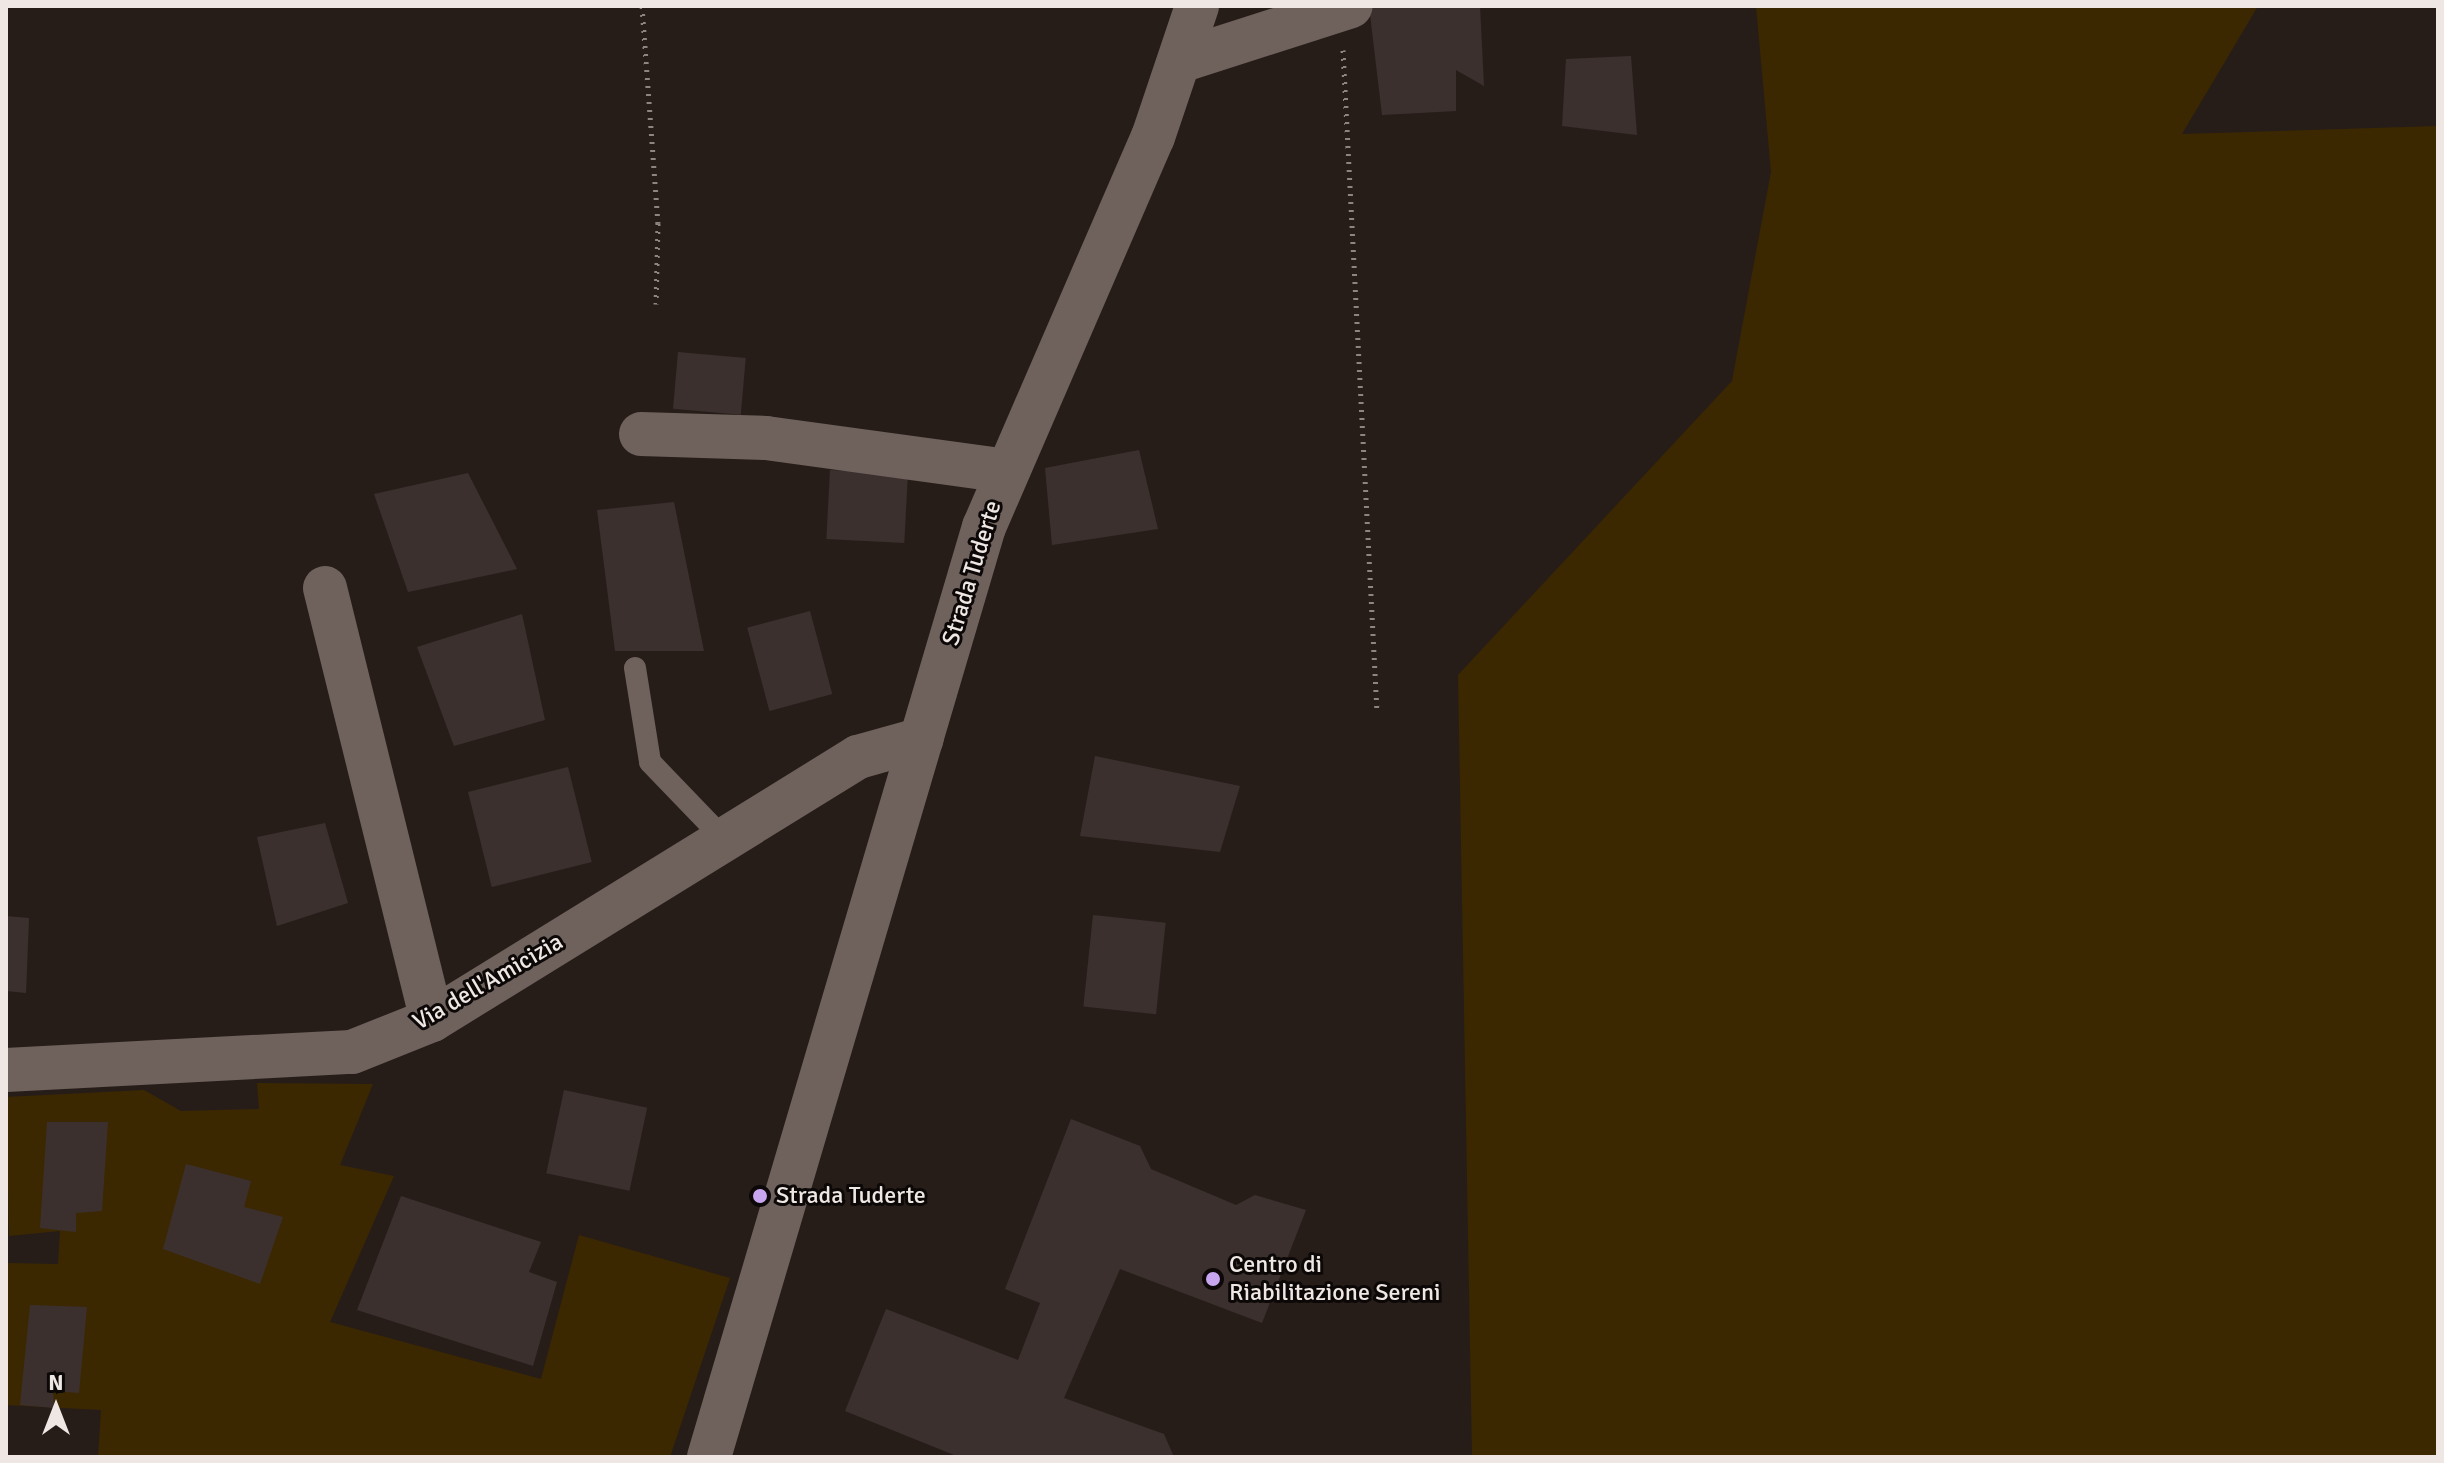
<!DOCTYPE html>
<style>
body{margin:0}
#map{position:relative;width:2444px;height:1463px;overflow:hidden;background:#271d18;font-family:Signika,sans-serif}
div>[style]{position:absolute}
.green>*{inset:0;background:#3b2800}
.building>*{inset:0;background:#3c302f;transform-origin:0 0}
.path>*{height:5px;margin-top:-2.5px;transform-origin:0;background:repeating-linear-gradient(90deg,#8e8581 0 2px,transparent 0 8px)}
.service>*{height:22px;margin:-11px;padding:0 11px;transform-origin:11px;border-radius:11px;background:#6f625d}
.minor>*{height:44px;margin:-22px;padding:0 22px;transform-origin:22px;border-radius:22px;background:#6f625d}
.secondary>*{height:44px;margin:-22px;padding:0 22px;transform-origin:22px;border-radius:22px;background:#6f625d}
.dots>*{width:22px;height:22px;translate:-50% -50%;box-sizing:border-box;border:4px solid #0c0807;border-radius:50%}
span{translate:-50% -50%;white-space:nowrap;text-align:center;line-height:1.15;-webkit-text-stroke:6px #0c0807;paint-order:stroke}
.street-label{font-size:24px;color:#efe7e4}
.poi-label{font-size:24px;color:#efe7e4}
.left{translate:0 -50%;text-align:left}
.frame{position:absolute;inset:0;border:8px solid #efe7e4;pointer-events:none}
.north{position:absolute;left:16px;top:1367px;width:80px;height:80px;-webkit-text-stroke:6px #0c0807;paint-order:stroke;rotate:0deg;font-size:22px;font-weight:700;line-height:32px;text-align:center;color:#efe7e4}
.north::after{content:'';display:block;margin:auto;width:28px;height:36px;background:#efe7e4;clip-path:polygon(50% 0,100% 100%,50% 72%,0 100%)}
</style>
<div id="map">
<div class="green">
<i style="clip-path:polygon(1756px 6px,2258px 6px,2182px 134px,2438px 126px,2438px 1457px,1472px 1457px,1458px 675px,1732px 381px,1771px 172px)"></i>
<i style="clip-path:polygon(257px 1083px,373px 1084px,340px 1165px,394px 1176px,330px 1322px,541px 1379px,579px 1235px,730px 1278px,670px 1457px,98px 1457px,101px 1410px,6px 1405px,6px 1263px,58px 1264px,60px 1231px,9px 1236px,6px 1097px,144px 1090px,181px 1111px,259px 1109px)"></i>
</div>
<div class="building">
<i style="clip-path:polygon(1369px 6px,1480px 6px,1484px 86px,1456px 70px,1456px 111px,1382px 115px)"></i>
<i style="clip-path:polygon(1631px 56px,1637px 135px,1562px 126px,1566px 59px)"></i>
<i style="left:678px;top:352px;width:68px;height:57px;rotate:5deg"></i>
<i style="clip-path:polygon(1139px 450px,1158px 529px,1052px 545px,1045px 468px)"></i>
<i style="left:830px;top:470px;width:78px;height:69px;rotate:3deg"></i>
<i style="clip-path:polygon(468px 473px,517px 569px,408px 592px,374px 494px)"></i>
<i style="clip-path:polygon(674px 502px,704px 651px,615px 651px,597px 510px)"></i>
<i style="left:810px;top:611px;width:86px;height:65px;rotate:75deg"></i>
<i style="clip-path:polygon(522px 614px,545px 720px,454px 746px,417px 647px)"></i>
<i style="clip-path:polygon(1095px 756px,1240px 786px,1220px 852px,1080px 836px)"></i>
<i style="left:568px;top:767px;width:98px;height:103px;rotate:76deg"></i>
<i style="clip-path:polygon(325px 823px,348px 903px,277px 926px,257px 837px)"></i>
<i style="left:1093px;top:915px;width:73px;height:92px;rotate:6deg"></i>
<i style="clip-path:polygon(6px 916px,29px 918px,26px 993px,6px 991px)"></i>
<i style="left:564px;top:1090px;width:85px;height:85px;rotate:12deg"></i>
<i style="clip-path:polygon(1071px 1119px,1140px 1146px,1151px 1169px,1236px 1205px,1255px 1195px,1306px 1210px,1262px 1323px,1120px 1269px,1064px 1398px,1164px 1434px,1174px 1457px,959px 1457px,845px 1411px,886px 1309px,1018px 1360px,1040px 1303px,1005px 1289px)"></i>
<i style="clip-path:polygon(47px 1122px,108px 1122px,102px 1211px,76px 1213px,76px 1232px,40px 1228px)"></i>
<i style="clip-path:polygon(186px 1164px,251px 1181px,244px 1207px,283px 1217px,260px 1284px,163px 1249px)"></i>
<i style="clip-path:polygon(401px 1196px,541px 1242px,529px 1272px,557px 1282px,533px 1366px,357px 1310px)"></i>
<i style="clip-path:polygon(30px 1305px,87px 1307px,79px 1393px,53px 1391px,54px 1408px,20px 1405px)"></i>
</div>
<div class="path">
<i style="left:642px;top:6px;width:218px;rotate:85.8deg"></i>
<i style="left:658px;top:223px;width:81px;rotate:91.4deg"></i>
<i style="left:1343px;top:50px;width:664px;rotate:87.06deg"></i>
</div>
<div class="service">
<i style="left:635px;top:668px;width:95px;rotate:80.9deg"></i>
<i style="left:650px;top:762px;width:107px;rotate:46.1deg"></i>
</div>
<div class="minor">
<i style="left:1183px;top:60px;width:176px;rotate:-17.8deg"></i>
<i style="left:641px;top:434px;width:125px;rotate:1.8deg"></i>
<i style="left:766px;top:438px;width:242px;rotate:7.8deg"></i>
<i style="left:325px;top:588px;width:445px;rotate:76.1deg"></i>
<i style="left:6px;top:1070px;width:346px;rotate:-3deg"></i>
<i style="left:352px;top:1052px;width:86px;rotate:-21.8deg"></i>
<i style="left:432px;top:1020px;width:501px;rotate:-31.69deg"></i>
<i style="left:858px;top:757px;width:66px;rotate:-15.7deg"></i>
</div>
<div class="secondary">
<i style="left:709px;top:1457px;width:970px;rotate:-73.53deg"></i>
<i style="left:984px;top:527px;width:425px;rotate:-66.6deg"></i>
<i style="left:1153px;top:137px;width:138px;rotate:-71.4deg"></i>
</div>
<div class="dots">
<i style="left:760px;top:1196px;background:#c8a5ef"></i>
<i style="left:1213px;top:1279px;background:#c8a5ef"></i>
</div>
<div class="street-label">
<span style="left:972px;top:573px;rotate:-73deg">Strada Tuderte</span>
<span style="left:488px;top:982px;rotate:-30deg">Via dell'Amicizia</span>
</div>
<div class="poi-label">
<span class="left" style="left:776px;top:1196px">Strada Tuderte</span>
<span class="left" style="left:1229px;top:1279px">Centro di<br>Riabilitazione Sereni</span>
</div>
<div class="frame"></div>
<div class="north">N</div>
</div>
